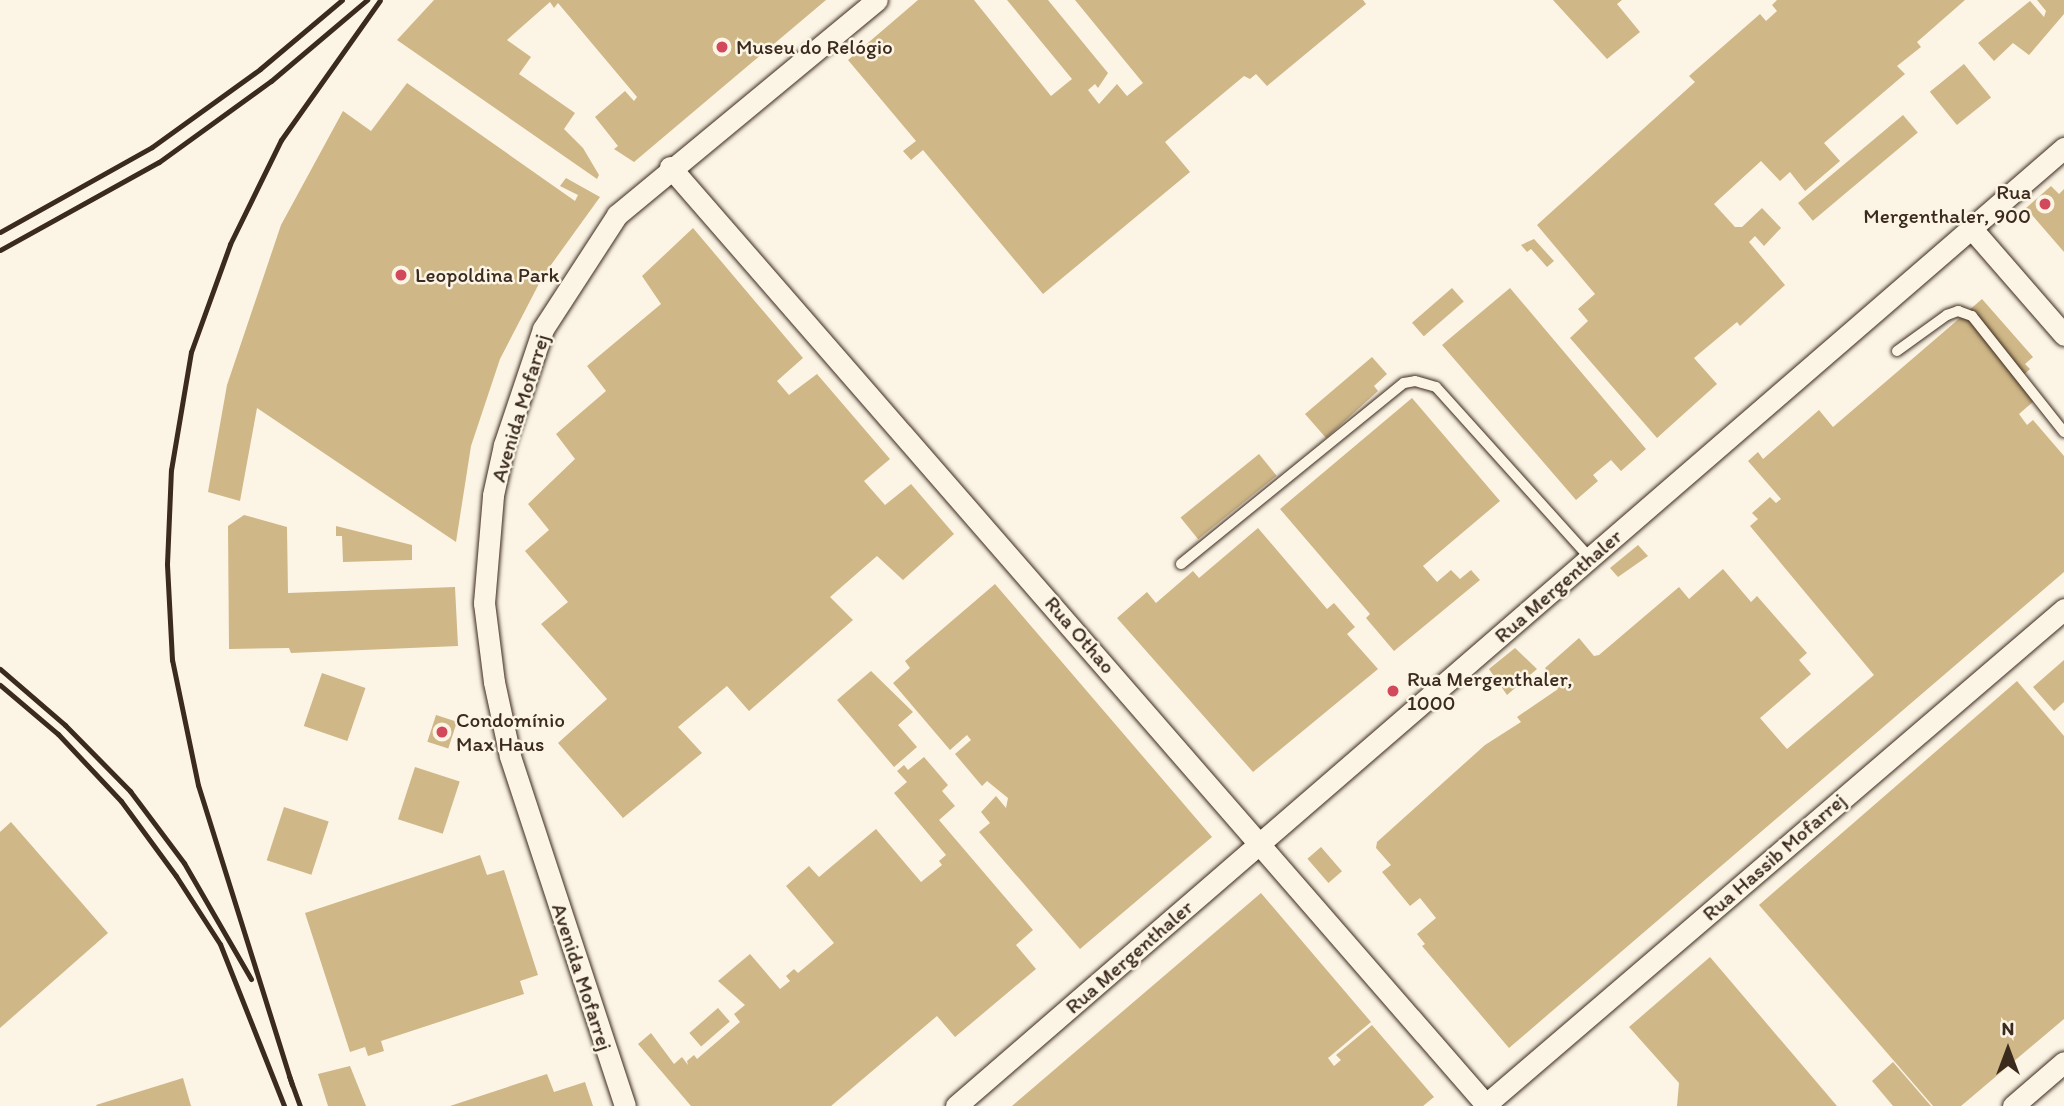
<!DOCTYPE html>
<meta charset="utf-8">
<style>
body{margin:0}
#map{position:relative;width:2064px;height:1106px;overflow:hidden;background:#fcf5e5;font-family:Itim,sans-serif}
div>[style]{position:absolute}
.building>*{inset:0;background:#cfb787;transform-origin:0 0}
.roads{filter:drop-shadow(0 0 2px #3b2a1e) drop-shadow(0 0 2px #3b2a1e)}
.service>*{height:10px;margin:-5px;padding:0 5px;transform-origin:5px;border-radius:5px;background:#fcf5e5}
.minor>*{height:21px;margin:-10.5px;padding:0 10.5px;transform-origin:10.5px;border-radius:10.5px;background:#fcf5e5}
.rail>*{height:5px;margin:-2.5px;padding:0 2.5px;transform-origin:2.5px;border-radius:2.5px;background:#3b2a1e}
.dots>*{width:19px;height:19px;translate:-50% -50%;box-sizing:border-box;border:4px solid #fcf5e5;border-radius:50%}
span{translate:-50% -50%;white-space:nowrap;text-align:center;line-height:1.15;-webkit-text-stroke:5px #fcf5e5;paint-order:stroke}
.poi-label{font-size:21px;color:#3b2a1e}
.left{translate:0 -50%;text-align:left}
.right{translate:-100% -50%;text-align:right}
.street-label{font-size:21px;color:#3b2a1e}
.north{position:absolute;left:1973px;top:1015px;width:70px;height:70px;-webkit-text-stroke:5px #fcf5e5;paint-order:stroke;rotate:0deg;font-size:19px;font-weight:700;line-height:28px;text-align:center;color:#3b2a1e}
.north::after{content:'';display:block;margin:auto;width:24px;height:32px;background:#3b2a1e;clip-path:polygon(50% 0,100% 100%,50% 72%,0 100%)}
</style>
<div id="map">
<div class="building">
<i style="clip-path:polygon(434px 0,826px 0,634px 162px,614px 149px,618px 146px,595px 117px,625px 91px,634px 101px,637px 97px,558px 3px,554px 8px,550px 2px,507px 40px,531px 57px,519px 74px,575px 113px,564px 129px,583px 148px,599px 175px,597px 179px,397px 40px)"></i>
<i style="clip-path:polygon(918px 0,974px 0,1051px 96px,1072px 79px,1007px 0,1048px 0,1108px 73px,1098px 88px,1095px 84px,1088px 90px,1099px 104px,1117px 84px,1127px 96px,1143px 83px,1075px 0,1363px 0,1366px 4px,1267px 86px,1256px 74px,1250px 79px,1244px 76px,1165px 142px,1190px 172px,1043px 294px,923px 150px,911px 160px,903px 151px,916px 141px,848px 60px)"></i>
<i style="clip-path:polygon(1553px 0,1622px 0,1617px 4px,1640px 32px,1607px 59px)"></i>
<i style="clip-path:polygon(1777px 0,1965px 0,1917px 42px,1921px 47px,1897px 66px,1905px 74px,1824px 143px,1840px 161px,1805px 191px,1790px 172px,1780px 181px,1761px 161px,1714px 204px,1735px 227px,1742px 227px,1762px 208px,1781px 228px,1764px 246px,1755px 236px,1749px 242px,1785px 285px,1740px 326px,1737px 322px,1694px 358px,1717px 384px,1657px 438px,1570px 338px,1588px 321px,1578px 309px,1595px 294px,1537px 225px,1695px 82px,1689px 76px,1760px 14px,1766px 21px,1777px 11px,1772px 5px)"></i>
<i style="clip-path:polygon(2037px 0,2064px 0,2064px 14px,2029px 55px,2013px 43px,1994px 61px,1978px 43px,2030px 1px,2044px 17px,2046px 11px)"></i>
<i style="left:1964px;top:64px;width:43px;height:44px;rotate:51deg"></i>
<i style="clip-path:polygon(407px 83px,575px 201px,578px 195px,560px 186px,566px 178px,600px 197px,543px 276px,500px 359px,471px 446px,456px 542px,257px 408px,240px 501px,208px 492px,227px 385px,281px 225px,343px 111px,371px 131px)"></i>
<i style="left:1903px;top:115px;width:23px;height:137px;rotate:50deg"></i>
<i style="clip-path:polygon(2051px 186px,2059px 194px,2064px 189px,2064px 252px,2026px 208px)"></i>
<i style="clip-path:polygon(693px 228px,803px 358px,777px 381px,789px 395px,817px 374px,890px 459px,864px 481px,885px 505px,911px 484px,954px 534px,903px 580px,877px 556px,830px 597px,853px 620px,749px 711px,727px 686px,678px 727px,702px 753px,623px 818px,558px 743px,607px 699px,541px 624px,568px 602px,525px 551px,549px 530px,528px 504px,575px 459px,556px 434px,606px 391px,587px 366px,661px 304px,642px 276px)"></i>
<i style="clip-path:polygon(1534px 239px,1554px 261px,1547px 267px,1531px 249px,1527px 252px,1521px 245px)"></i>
<i style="left:1452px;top:288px;width:18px;height:53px;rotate:49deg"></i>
<i style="clip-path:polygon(1510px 288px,1646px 449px,1621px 471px,1611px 460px,1593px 475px,1598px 481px,1576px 500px,1442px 345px)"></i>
<i style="clip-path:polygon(1982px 299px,2033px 357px,2025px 364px,2030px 369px,2018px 380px,2035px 400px,2019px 414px,2027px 425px,2033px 420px,2064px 456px,2064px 572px,1509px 1048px,1422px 946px,1425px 944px,1417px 934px,1436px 918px,1420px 898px,1410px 906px,1382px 872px,1391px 865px,1376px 848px,1377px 842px,1485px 745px,1521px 722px,1517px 717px,1558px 689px,1545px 668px,1579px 638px,1594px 656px,1599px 655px,1679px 587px,1689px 599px,1723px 569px,1751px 602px,1757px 596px,1807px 653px,1799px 660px,1811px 674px,1760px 718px,1787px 749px,1874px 675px,1750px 526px,1758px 519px,1752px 513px,1770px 497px,1776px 503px,1781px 499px,1748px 461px,1758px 452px,1763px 459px,1819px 410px,1833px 427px)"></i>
<i style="clip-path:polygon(1372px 357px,1387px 374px,1374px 386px,1378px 391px,1326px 438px,1305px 414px)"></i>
<i style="clip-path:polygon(1412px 398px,1500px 501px,1423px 566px,1437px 582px,1451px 570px,1460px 579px,1471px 570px,1480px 580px,1394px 651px,1366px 618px,1370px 614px,1280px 509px)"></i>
<i style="left:1259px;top:454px;width:28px;height:101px;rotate:51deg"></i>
<i style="clip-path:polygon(244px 515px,287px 527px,288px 593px,455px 587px,458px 646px,291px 653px,289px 648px,229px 649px,228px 526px)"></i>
<i style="clip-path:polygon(336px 526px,412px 545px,412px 560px,343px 562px,342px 536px,336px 536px)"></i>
<i style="clip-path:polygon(1258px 528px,1327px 609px,1334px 603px,1355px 627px,1347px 634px,1378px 669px,1253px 772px,1117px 618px,1147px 592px,1156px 603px,1193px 571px,1199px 578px)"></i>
<i style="clip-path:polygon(1638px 545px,1648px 556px,1618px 577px,1610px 568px)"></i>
<i style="clip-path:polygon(995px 584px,1212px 837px,1080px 949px,979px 832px,990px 823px,981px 812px,996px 796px,1006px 808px,1008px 798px,987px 781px,982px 786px,955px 754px,971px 740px,967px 735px,950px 750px,893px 683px,910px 668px,905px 661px)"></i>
<i style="clip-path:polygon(1515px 648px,1537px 669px,1507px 695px,1489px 669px)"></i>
<i style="clip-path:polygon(2064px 660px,2064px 702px,2054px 711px,2033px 687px)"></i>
<i style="clip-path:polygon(871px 671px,913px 712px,898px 725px,917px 747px,894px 767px,837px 700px)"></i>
<i style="left:322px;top:673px;width:46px;height:56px;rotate:19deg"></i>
<i style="clip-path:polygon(2017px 681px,2064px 736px,2064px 1019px,1961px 1106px,1933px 1106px,1759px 905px)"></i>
<i style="left:436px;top:715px;width:22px;height:28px;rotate:18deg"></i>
<i style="clip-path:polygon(924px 757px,948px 785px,942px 791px,955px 806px,939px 820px,1033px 930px,1016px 945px,1036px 969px,955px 1037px,937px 1016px,831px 1106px,691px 1106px,638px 1044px,651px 1033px,674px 1064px,682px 1057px,688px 1065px,687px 1061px,694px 1055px,697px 1059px,740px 1022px,734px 1014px,745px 1005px,718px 981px,750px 954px,780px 989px,790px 981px,786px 976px,794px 969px,798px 973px,834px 943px,786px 886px,809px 866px,819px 877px,876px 829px,921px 882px,942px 865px,939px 861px,946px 855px,894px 793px,907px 782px,897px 771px,904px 765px,908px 770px)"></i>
<i style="left:415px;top:767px;width:47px;height:55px;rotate:18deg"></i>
<i style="left:284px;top:807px;width:47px;height:56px;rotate:18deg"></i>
<i style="clip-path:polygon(11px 822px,108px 933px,0 1028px,0 832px)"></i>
<i style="left:1321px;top:847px;width:32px;height:18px;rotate:49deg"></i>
<i style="clip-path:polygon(480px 855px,487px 875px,504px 870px,538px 975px,520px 981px,524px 994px,381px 1041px,384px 1051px,368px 1056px,365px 1047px,350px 1052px,305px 913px)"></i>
<i style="clip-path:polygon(1261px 893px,1371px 1022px,1328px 1058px,1334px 1066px,1341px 1060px,1336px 1055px,1372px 1025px,1434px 1097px,1423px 1106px,1012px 1106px)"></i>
<i style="clip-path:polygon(1710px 957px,1837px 1106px,1677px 1106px,1679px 1083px,1629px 1027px)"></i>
<i style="left:718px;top:1008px;width:18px;height:38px;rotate:49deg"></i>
<i style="clip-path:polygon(1893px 1062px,1931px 1106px,1893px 1106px,1872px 1081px)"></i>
<i style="clip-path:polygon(350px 1066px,366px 1106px,328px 1106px,318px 1074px)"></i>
<i style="clip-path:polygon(547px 1074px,554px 1092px,585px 1082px,593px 1106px,450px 1106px)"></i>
<i style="clip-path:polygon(183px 1078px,191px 1106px,97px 1106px,96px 1105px)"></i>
</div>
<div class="roads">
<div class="service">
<i style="left:1897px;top:351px;width:62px;rotate:-35.8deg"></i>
<i style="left:1947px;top:315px;width:12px;rotate:-20deg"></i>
<i style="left:1958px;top:311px;width:15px;rotate:20deg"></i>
<i style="left:1972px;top:316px;width:148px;rotate:51.6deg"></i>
<i style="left:1181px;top:564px;width:287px;rotate:-39.1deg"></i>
<i style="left:1404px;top:383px;width:11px;rotate:-10deg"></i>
<i style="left:1415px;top:381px;width:22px;rotate:16deg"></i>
<i style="left:1436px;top:387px;width:230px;rotate:48deg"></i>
</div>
<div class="minor">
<i style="left:670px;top:167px;width:1245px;rotate:48.97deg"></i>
<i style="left:1972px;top:229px;width:140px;rotate:49deg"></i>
<i style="left:625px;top:1106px;width:368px;rotate:-108.2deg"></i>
<i style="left:510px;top:756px;width:76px;rotate:-102.2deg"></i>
<i style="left:494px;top:682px;width:80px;rotate:-97.2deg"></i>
<i style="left:484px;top:603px;width:108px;rotate:-85.2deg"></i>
<i style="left:493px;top:495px;width:51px;rotate:-77.6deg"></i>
<i style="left:504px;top:445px;width:122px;rotate:-71.4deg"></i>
<i style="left:543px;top:329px;width:136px;rotate:-57deg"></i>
<i style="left:617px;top:215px;width:337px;rotate:-39.6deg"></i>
<i style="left:956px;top:1106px;width:1465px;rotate:-40.85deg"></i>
<i style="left:1484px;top:1106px;width:764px;rotate:-40.59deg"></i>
<i style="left:2013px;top:1106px;width:67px;rotate:-40.8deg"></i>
</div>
</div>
<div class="rail">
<i style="left:0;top:232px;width:174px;rotate:-29.2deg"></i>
<i style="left:152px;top:147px;width:133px;rotate:-35.8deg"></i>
<i style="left:260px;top:69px;width:107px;rotate:-40.1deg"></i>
<i style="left:0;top:250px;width:182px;rotate:-29deg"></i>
<i style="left:159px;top:162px;width:138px;rotate:-35.9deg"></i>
<i style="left:271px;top:81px;width:126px;rotate:-40.2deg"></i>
<i style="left:0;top:669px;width:86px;rotate:40.7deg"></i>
<i style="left:65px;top:725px;width:93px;rotate:45.4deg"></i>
<i style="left:130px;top:791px;width:90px;rotate:53.1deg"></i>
<i style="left:184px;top:863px;width:134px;rotate:60deg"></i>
<i style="left:0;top:685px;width:76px;rotate:40.2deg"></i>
<i style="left:58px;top:734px;width:92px;rotate:46.8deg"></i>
<i style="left:121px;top:801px;width:93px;rotate:53.7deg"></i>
<i style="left:176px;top:876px;width:81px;rotate:57.1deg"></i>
<i style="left:220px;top:944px;width:174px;rotate:68.4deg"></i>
<i style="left:289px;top:1076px;width:32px;rotate:70deg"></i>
<i style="left:292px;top:1085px;width:314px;rotate:-107.4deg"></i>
<i style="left:198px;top:785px;width:128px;rotate:-101.7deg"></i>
<i style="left:172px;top:660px;width:96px;rotate:-93deg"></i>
<i style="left:167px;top:564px;width:94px;rotate:-87.6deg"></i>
<i style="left:171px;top:470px;width:120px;rotate:-80.4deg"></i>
<i style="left:191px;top:352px;width:115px;rotate:-70.1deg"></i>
<i style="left:230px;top:244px;width:116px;rotate:-63.9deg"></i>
<i style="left:281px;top:140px;width:171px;rotate:-54.7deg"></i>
</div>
<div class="dots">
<i style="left:722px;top:47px;background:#d1495b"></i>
<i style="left:2045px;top:204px;background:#d1495b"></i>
<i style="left:401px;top:275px;background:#d1495b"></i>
<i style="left:1393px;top:691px;background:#d1495b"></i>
<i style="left:442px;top:732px;background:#d1495b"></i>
</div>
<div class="poi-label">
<span class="left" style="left:736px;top:47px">Museu do Relógio</span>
<span class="right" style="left:2031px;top:204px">Rua<br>Mergenthaler, 900</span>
<span class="left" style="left:415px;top:275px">Leopoldina Park</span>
<span class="left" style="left:1407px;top:691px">Rua Mergenthaler,<br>1000</span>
<span class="left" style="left:456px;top:732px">Condomínio<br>Max Haus</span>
</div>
<div class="street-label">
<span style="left:520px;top:408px;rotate:-73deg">Avenida Mofarrej</span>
<span style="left:1558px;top:586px;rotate:-41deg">Rua Mergenthaler</span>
<span style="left:1080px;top:635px;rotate:49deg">Rua Othao</span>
<span style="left:1774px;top:857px;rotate:-41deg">Rua Hassib Mofarrej</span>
<span style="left:1129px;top:957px;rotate:-41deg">Rua Mergenthaler</span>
<span style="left:582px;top:977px;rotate:72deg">Avenida Mofarrej</span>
</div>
<div class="north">N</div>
</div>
